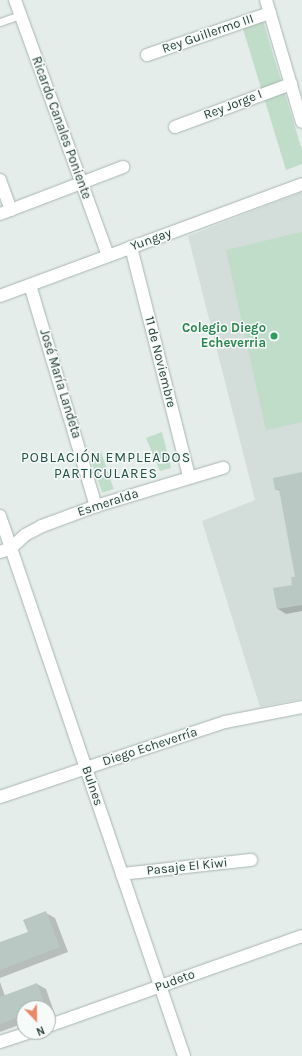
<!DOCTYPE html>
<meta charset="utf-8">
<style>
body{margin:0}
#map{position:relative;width:302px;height:1056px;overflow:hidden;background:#e5edea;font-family:Karla,sans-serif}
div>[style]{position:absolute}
.built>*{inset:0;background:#d3ddd9}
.green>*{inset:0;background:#bfddc8;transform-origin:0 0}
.shadow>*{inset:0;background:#0003}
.building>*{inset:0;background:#bac8c3}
.roads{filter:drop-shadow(0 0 1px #a8b5b1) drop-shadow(0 0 1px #a8b5b1)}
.service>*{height:7px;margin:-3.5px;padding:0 3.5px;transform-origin:3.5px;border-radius:3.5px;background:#fff}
.minor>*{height:12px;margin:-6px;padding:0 6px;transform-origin:6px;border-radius:6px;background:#fff}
.tertiary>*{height:12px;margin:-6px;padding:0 6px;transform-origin:6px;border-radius:6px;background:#fff}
.secondary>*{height:12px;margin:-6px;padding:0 6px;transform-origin:6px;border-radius:6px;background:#fff}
.dots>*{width:11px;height:11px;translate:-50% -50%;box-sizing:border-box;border:2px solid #f6faf8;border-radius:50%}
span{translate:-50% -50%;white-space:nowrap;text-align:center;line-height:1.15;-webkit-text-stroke:3px #f6faf8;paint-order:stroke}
.street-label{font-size:13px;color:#253f38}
.leisure-label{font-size:13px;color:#27864d;font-weight:700}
.right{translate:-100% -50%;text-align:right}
.neighbourhood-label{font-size:14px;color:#215045;letter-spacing:1px}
.north{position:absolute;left:16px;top:1000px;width:40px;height:40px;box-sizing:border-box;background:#f6faf8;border:1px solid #a2afab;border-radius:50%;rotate:158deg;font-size:11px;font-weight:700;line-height:16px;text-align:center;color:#253f38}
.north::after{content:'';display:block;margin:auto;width:14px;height:18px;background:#eb8866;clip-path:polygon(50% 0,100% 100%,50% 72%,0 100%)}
</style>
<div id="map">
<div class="built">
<i style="clip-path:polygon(302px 192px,302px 699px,260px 707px,202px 521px,255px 500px,188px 236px)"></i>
</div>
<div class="green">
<i style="clip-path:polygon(263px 21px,302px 150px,302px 164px,286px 170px,243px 29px)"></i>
<i style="clip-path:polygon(302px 232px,302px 422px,266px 430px,226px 250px)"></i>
<i style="clip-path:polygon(162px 432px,171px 468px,160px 471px,146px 438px)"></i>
<i style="left:101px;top:452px;width:39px;height:12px;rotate:71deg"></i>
</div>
<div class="shadow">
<i style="clip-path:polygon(302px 473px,302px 611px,286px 614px,278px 609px,297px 577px,280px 491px,276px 489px)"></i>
<i style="clip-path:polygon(46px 913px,55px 918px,68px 952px,0 978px,0 943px,29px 932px)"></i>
<i style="clip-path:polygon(0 982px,5px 996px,37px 984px,46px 989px,54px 1012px,48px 1014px,48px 1008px,24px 1008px,24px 1023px,0 1032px)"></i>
</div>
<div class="building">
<i style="clip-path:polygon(302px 472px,302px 605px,277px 609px,273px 588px,292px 585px,291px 577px,295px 577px,279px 489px,275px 490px,273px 478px)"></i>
<i style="clip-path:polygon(46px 911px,60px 947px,0 970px,0 942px,28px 932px,23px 920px)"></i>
<i style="clip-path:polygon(37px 983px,46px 1008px,24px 1008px,24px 1015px,0 1024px,0 997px)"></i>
</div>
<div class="roads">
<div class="service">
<i style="left:0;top:22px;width:21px;rotate:-19deg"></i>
</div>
<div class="minor">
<i style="left:15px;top:0;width:272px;rotate:70deg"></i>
<i style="left:266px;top:0;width:127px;rotate:73.6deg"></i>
<i style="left:147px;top:55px;width:130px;rotate:-18.9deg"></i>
<i style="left:175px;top:127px;width:124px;rotate:-20.3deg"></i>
<i style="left:0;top:180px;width:32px;rotate:70deg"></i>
<i style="left:0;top:214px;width:132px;rotate:-20.9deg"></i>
<i style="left:131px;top:247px;width:237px;rotate:75.8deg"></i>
<i style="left:30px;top:285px;width:231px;rotate:73.4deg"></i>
<i style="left:0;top:552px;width:12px;rotate:-20deg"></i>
<i style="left:11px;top:548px;width:19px;rotate:-43deg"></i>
<i style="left:25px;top:535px;width:19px;rotate:-28deg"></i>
<i style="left:42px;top:526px;width:58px;rotate:-20.3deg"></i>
<i style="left:96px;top:506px;width:133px;rotate:-16.7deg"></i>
<i style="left:86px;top:768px;width:146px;rotate:-18.3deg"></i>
<i style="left:225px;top:722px;width:78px;rotate:-11deg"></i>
<i style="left:122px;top:874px;width:130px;rotate:-6.2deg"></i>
</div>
<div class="tertiary">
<i style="left:0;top:296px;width:322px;rotate:-20.3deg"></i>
<i style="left:0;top:516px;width:570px;rotate:71.18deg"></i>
<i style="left:0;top:797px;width:91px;rotate:-18.6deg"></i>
</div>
<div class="secondary">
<i style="left:48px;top:1026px;width:269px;rotate:-19.5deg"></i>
<i style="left:0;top:1042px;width:32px;rotate:-18deg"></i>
</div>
</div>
<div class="dots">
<i style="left:274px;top:336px;background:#2e9e5b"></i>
</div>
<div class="street-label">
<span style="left:208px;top:34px;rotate:-19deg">Rey Guillermo III</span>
<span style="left:233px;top:105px;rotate:-21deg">Rey Jorge I</span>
<span style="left:61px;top:128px;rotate:70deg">Ricardo Canales Poniente</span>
<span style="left:151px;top:240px;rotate:-20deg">Yungay</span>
<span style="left:160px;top:362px;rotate:76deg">11 de Noviembre</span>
<span style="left:60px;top:384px;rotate:73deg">José María Landeta</span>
<span style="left:108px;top:503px;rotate:-18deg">Esmeralda</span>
<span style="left:150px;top:747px;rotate:-18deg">Diego Echeverría</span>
<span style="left:92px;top:786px;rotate:71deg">Bulnes</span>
<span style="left:187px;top:867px;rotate:-6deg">Pasaje El Kiwi</span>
<span style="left:175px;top:981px;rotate:-20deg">Pudeto</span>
</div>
<div class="leisure-label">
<span class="right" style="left:266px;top:336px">Colegio Diego<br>Echeverria</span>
</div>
<div class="neighbourhood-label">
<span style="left:106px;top:466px">POBLACIÓN EMPLEADOS<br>PARTICULARES</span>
</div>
<div class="north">N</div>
</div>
